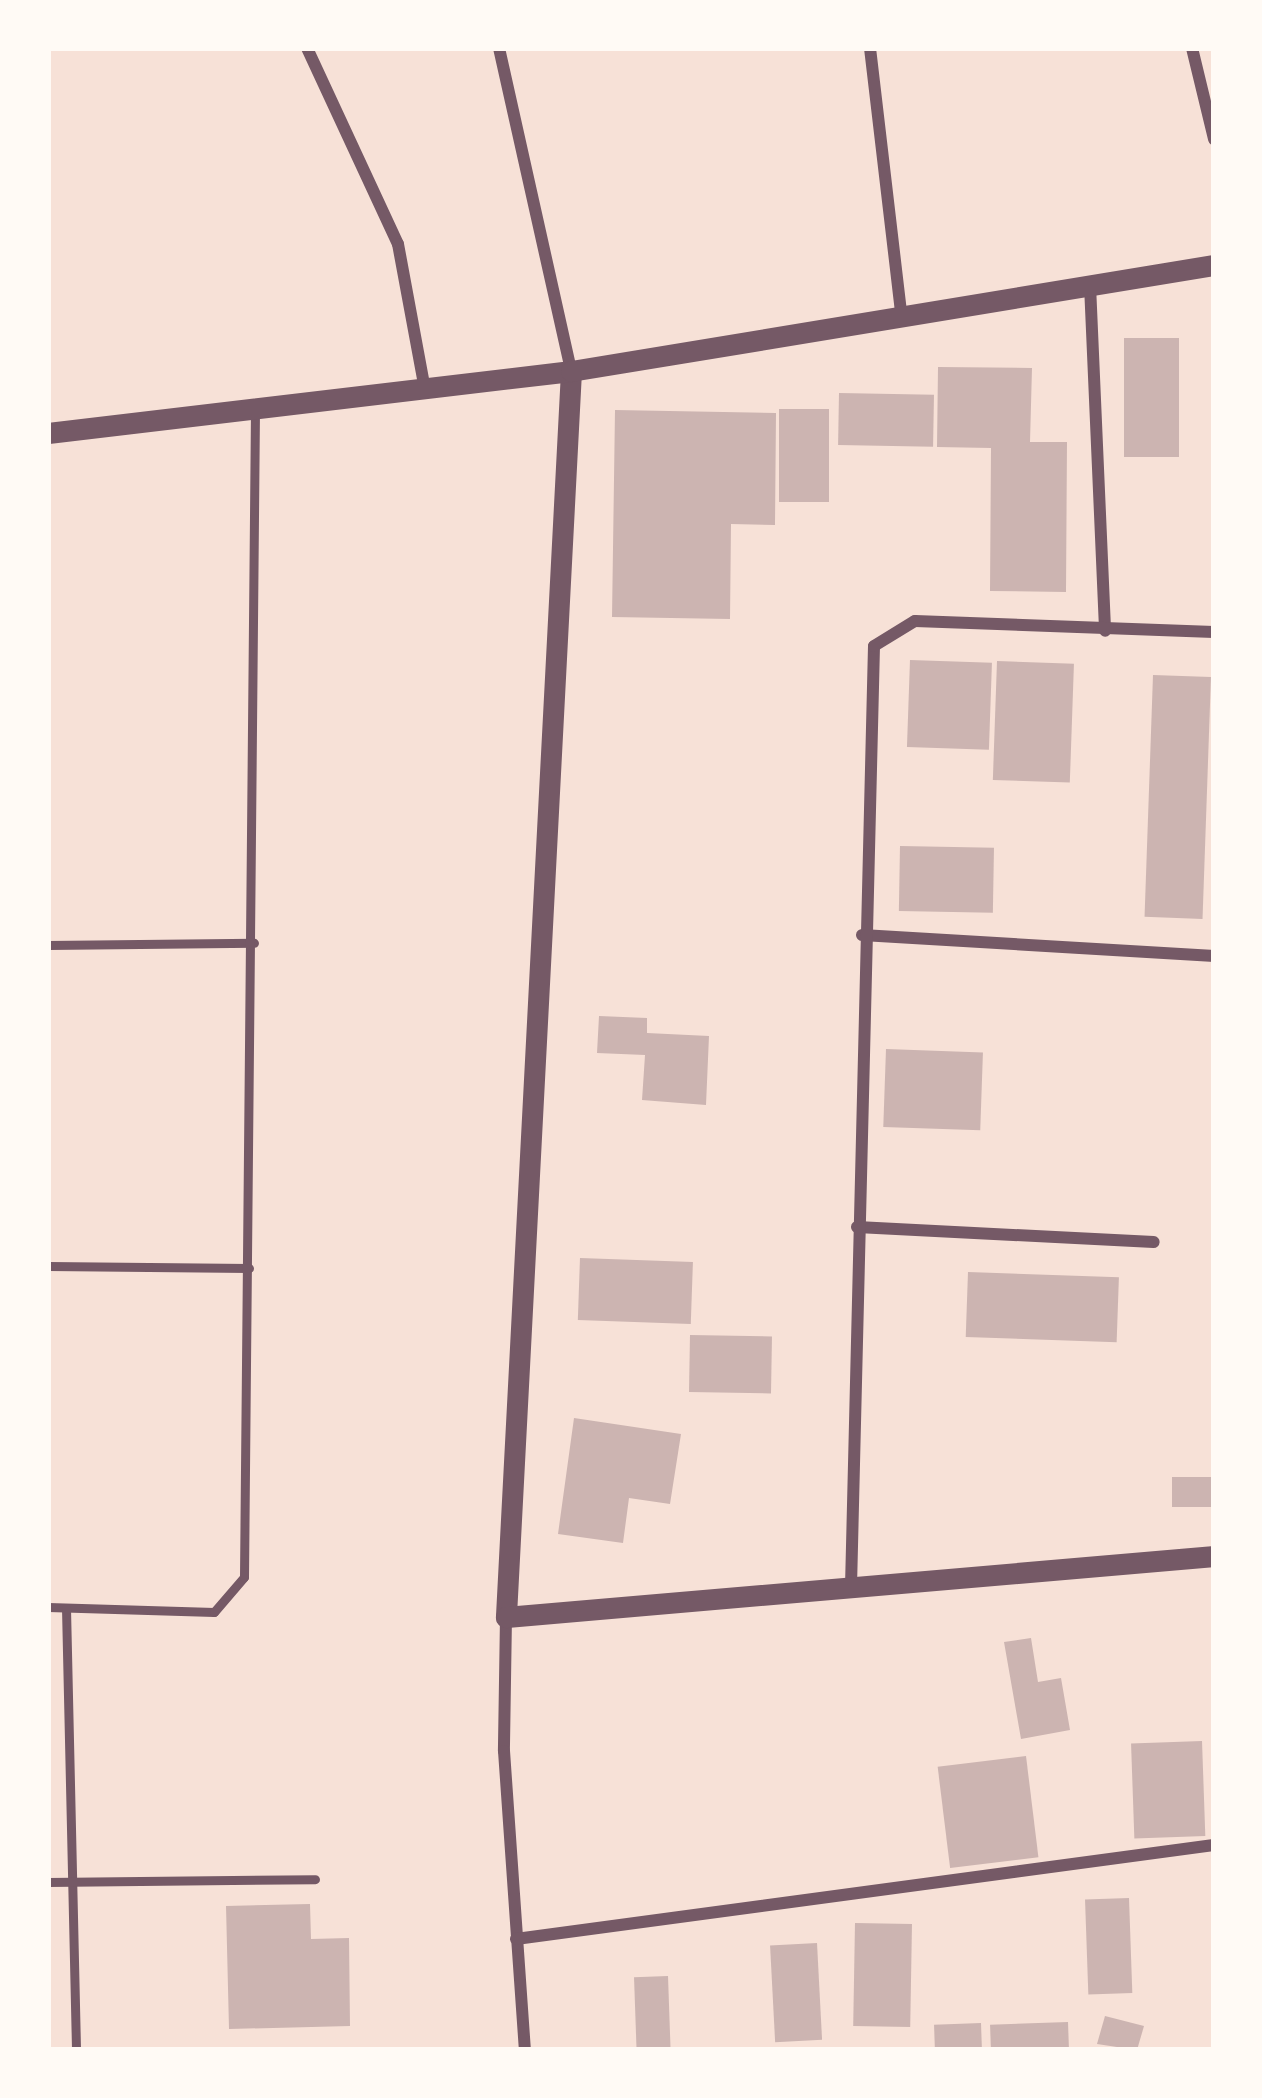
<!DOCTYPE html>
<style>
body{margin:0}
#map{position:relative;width:1262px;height:2098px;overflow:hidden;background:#f7e1d7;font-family:"Varela Round",sans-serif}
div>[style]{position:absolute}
.building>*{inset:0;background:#ccb4b1;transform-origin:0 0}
.service>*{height:9px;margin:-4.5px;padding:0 4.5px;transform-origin:4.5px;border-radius:4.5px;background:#755966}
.minor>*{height:12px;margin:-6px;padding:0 6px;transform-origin:6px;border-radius:6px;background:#755966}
.tertiary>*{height:21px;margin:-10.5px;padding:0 10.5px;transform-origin:10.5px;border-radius:10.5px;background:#755966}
span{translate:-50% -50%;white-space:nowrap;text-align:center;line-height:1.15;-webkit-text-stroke:12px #fffaf5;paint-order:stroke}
.frame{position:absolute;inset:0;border:51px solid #fffaf5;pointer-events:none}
</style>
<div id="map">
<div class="building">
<i style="left:1124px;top:338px;width:55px;height:119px"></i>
<i style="clip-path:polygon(938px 367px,1032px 368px,1030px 442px,1067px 442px,1066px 592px,990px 591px,991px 448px,937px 447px)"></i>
<i style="left:839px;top:393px;width:95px;height:52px;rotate:1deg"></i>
<i style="left:779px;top:409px;width:50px;height:93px"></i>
<i style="clip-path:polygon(615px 410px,776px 413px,775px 525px,731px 524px,730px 619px,612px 617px)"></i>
<i style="left:910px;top:660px;width:82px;height:87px;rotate:2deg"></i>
<i style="left:997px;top:661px;width:77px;height:119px;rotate:2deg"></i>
<i style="left:1153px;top:675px;width:58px;height:242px;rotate:2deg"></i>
<i style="left:900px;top:846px;width:94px;height:65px;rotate:1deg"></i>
<i style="clip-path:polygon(599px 1016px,647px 1018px,647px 1033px,709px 1036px,706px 1105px,642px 1100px,645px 1055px,597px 1053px)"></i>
<i style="left:886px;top:1049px;width:97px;height:78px;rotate:2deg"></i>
<i style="left:580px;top:1258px;width:113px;height:62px;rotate:2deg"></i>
<i style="left:968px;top:1272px;width:151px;height:65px;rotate:2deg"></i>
<i style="left:690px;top:1335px;width:82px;height:57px;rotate:1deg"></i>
<i style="clip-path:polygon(574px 1418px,681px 1434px,670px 1504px,629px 1498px,623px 1543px,558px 1534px)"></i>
<i style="left:1214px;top:1477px;width:30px;height:42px;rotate:90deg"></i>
<i style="clip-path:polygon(1031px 1638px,1038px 1682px,1061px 1678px,1070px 1730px,1021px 1739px,1004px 1642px)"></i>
<i style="left:1202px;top:1741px;width:95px;height:71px;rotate:88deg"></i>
<i style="left:1026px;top:1756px;width:102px;height:89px;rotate:83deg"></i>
<i style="left:1129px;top:1898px;width:95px;height:44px;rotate:88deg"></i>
<i style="clip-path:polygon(310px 1904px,311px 1939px,349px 1938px,350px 2026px,229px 2029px,226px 1906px)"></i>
<i style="left:855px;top:1923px;width:57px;height:103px;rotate:1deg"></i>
<i style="left:817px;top:1943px;width:97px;height:47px;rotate:87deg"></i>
<i style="left:668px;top:1976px;width:72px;height:34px;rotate:88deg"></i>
<i style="clip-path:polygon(1105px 2016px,1144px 2026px,1137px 2050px,1097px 2044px)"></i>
<i style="left:1068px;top:2022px;width:28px;height:78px;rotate:88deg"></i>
<i style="left:981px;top:2023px;width:27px;height:47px;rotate:88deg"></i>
</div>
<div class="service">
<i style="left:48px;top:945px;width:206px;rotate:-0.6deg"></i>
<i style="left:48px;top:1266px;width:201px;rotate:0.6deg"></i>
<i style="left:48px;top:1607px;width:166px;rotate:1.7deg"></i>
<i style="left:214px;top:1612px;width:46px;rotate:-49.4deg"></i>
<i style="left:244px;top:1577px;width:1167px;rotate:-89.46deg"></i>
<i style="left:66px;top:1608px;width:442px;rotate:88.7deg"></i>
<i style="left:48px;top:1882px;width:267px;rotate:-0.6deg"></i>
</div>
<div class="minor">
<i style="left:307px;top:48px;width:216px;rotate:65.1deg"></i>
<i style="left:398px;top:244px;width:148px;rotate:79.5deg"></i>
<i style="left:499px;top:48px;width:331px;rotate:77.4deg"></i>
<i style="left:870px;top:48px;width:266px;rotate:83.3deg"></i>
<i style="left:1192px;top:48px;width:94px;rotate:76.4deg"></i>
<i style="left:1090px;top:285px;width:346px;rotate:87.5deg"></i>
<i style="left:862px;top:935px;width:353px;rotate:3.4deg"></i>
<i style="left:857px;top:1227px;width:297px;rotate:2.9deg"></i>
<i style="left:851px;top:1587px;width:941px;rotate:-88.6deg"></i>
<i style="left:874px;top:646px;width:48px;rotate:-31.4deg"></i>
<i style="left:915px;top:621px;width:299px;rotate:2.1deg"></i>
<i style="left:506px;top:1617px;width:134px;rotate:90.9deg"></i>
<i style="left:504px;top:1751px;width:300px;rotate:86deg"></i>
<i style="left:516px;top:1939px;width:704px;rotate:-7.67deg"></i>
</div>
<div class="tertiary">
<i style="left:571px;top:371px;width:1248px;rotate:92.99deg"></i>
<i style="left:506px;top:1617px;width:711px;rotate:-4.92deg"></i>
<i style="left:48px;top:433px;width:527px;rotate:-6.76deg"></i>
<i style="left:571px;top:371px;width:652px;rotate:-9.36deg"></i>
</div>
<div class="frame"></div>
</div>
